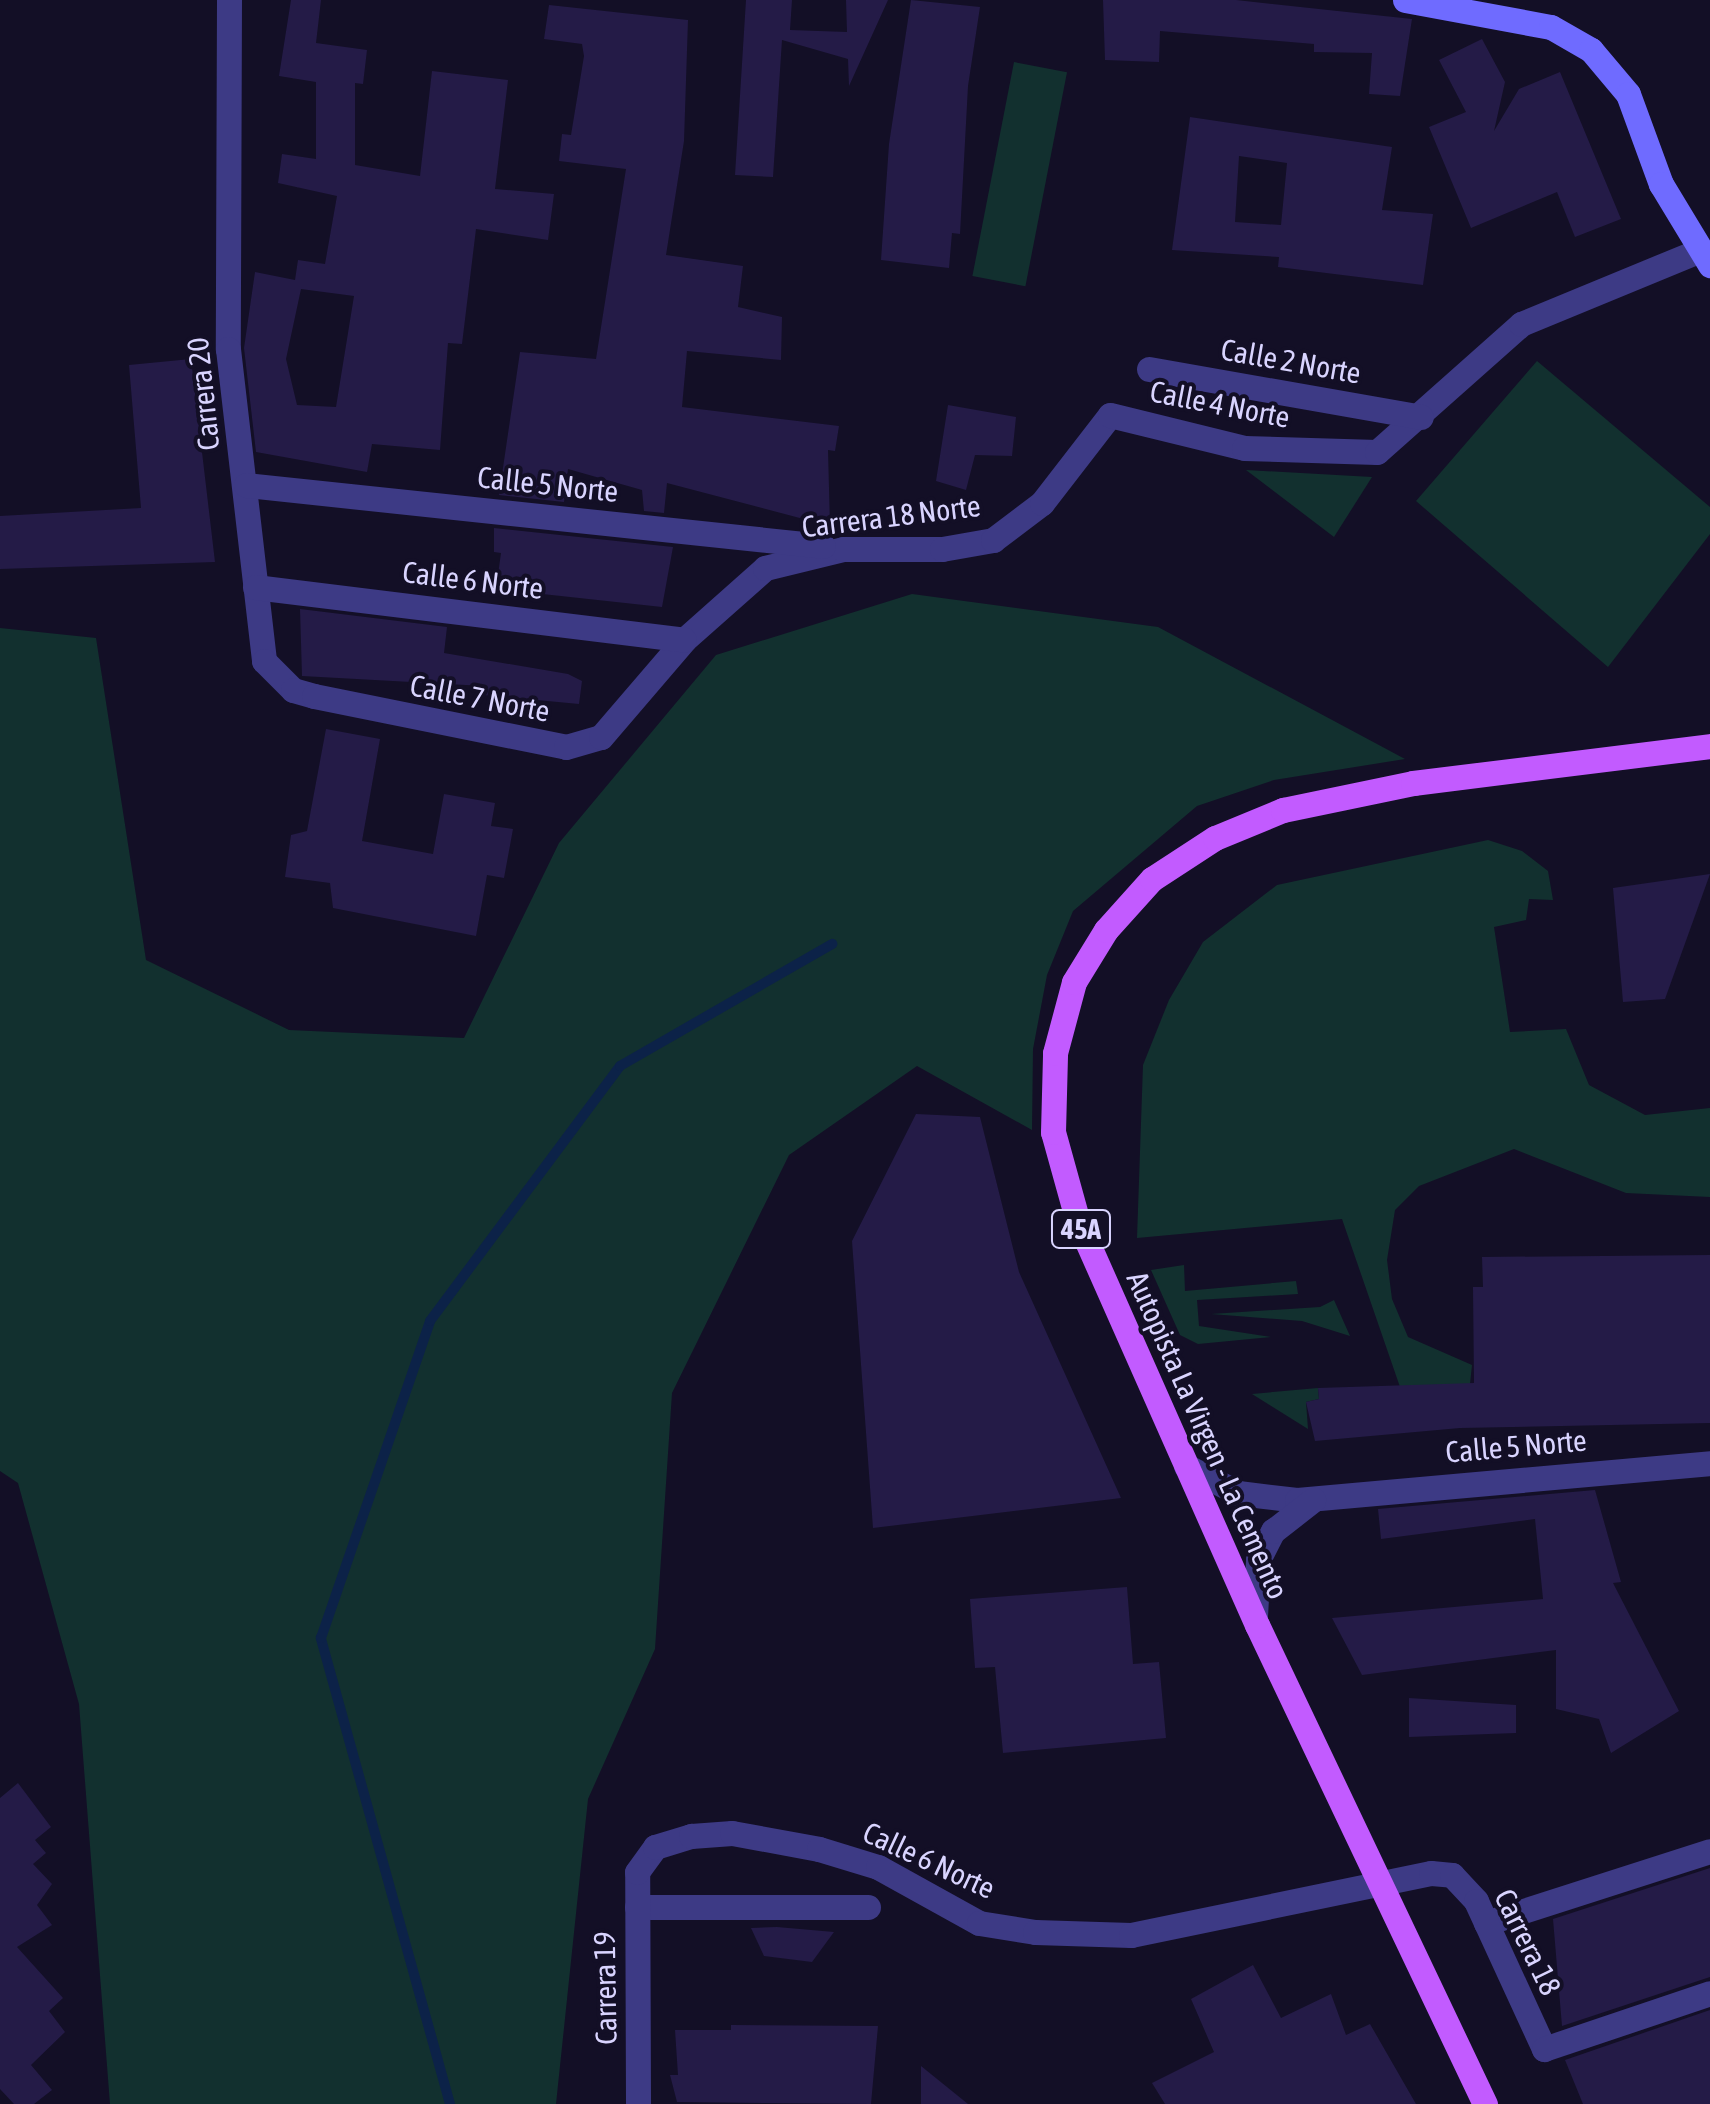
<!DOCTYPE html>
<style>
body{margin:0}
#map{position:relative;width:1710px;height:2104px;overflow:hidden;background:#130f26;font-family:"Asap Condensed",sans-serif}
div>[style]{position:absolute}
.green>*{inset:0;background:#12302f;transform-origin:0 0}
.stream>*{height:10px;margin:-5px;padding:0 5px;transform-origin:5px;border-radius:5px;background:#0c2248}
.building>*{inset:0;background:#241b47}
.street>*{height:25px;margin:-12.5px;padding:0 12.5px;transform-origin:12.5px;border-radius:12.5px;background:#3d3a85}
.secondary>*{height:25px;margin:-12.5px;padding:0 12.5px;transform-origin:12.5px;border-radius:12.5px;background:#6f6bff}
.primary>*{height:25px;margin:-12.5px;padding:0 12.5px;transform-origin:12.5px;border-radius:12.5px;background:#c25bff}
span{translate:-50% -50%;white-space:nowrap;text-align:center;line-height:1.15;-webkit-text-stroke:8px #130f26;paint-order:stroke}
.shield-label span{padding:2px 8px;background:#130f26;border:2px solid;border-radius:8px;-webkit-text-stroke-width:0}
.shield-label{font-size:28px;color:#d9d4ff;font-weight:700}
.street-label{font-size:30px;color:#d9d4ff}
</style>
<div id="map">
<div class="green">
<i style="left:1014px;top:62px;width:54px;height:218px;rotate:11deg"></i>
<i style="clip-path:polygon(1537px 361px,1710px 507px,1710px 534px,1608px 667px,1416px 501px)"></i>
<i style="clip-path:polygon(1246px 470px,1372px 477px,1334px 537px)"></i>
<i style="clip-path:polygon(912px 594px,1158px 627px,1405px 759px,1274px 780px,1197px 806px,1073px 911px,1047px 975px,1033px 1049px,1032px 1130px,917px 1066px,789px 1155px,672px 1393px,655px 1649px,588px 1799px,556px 2104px,110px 2104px,79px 1704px,18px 1483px,0 1471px,0 628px,96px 638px,146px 960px,289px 1030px,464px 1038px,559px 843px,716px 655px)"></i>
<i style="clip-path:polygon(1488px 840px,1522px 851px,1548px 871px,1553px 900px,1529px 899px,1526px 920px,1494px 927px,1510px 1032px,1566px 1029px,1589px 1085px,1645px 1115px,1710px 1108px,1710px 1197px,1626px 1193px,1514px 1149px,1419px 1186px,1395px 1210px,1387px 1260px,1392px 1299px,1408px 1337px,1472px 1365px,1470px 1384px,1400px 1387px,1342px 1219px,1137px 1238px,1143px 1065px,1169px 1000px,1203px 942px,1277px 885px)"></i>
<i style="clip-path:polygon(1184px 1265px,1185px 1291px,1296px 1281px,1298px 1294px,1197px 1300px,1199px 1326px,1271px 1337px,1198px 1344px,1180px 1335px,1151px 1270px)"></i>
<i style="clip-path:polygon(1334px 1300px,1350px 1336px,1302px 1321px,1211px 1314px,1320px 1307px)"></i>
<i style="clip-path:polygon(1318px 1388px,1319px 1399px,1306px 1402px,1308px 1429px,1252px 1394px)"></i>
</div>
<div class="stream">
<i style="left:450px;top:2104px;width:484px;rotate:-105.5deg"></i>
<i style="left:321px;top:1638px;width:335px;rotate:-71deg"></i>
<i style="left:430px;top:1321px;width:318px;rotate:-53.3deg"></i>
<i style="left:620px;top:1066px;width:245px;rotate:-29.9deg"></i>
</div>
<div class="building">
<i style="clip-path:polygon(evenodd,291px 0,321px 0,316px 43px,367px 50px,363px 84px,355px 83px,355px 165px,420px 176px,432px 71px,508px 80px,495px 189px,554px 194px,548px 240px,476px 229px,462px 344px,448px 343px,440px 450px,372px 444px,367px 472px,256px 452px,244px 348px,255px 272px,295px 280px,298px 260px,325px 264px,337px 196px,278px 183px,282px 154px,316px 159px,316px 82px,279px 76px,291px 0,301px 289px,354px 296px,336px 407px,297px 405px,286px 359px,301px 289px)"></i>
<i style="clip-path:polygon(746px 0,792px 0,790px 30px,847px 32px,846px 0,888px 0,849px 86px,848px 59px,782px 40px,773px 177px,735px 175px)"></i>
<i style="clip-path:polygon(911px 0,980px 7px,968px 86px,960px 234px,952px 233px,949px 268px,881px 260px,889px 144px)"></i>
<i style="clip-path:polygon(1103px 0,1236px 0,1412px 19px,1400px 96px,1369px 94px,1372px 53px,1314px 52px,1314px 44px,1160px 31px,1159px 62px,1105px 60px)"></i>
<i style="clip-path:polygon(549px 5px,688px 20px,684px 141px,666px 255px,743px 266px,738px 307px,782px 317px,781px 360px,687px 351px,682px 407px,839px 426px,835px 451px,828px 450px,830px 526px,667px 483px,664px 513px,644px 511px,642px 490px,568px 469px,564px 502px,499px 495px,520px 352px,596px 359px,626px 169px,559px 161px,562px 134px,571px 135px,584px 56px,582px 44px,544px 39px)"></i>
<i style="clip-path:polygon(1482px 39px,1505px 82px,1494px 131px,1519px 89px,1560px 72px,1621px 219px,1575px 237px,1557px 192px,1471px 228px,1429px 127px,1466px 112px,1439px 60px)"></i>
<i style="clip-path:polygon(evenodd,1190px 117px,1392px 147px,1382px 210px,1433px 214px,1423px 285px,1278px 267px,1279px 257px,1172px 250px,1190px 117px,1239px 156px,1287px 163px,1281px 225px,1235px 222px,1239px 156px)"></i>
<i style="clip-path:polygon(191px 359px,215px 562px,0 569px,0 516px,141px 508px,129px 365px)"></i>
<i style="clip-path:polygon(948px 405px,1016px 417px,1012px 456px,975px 455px,966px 490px,936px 481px)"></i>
<i style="clip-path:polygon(494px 528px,673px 547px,662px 607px,496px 589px,501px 553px,494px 552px)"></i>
<i style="clip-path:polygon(300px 609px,447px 627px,444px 653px,568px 674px,582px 681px,579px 704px,483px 695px,484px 686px,302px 676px)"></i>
<i style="clip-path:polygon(326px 729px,380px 739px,362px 841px,433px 854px,444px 794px,495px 803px,491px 826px,513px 829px,504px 878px,487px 875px,476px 936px,333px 908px,330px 883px,285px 877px,291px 835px,307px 831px)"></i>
<i style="clip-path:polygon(1710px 874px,1665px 999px,1623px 1002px,1613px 888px)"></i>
<i style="clip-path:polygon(916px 1114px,980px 1117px,1019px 1272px,1121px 1498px,873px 1528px,852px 1241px)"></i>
<i style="clip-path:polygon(1710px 1255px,1710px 1423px,1460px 1428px,1315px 1441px,1306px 1402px,1319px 1399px,1318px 1388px,1474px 1383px,1473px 1287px,1483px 1287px,1482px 1257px)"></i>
<i style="clip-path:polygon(1595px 1490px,1621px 1582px,1613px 1583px,1679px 1711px,1611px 1753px,1599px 1719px,1556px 1709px,1556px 1650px,1362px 1675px,1332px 1618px,1543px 1599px,1535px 1519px,1381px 1539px,1378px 1509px)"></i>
<i style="clip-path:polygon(1127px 1587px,1133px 1664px,1159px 1662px,1166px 1738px,1003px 1753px,995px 1667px,975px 1668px,970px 1599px)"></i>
<i style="clip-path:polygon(1409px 1698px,1516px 1705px,1516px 1733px,1409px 1737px)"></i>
<i style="clip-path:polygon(18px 1783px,51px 1827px,35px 1840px,46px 1853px,33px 1864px,52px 1884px,37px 1905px,52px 1925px,17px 1947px,63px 1998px,49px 2011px,65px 2032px,31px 2065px,52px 2090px,34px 2104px,14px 2104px,0 2089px,0 1798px)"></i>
<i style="clip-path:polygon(1710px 1868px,1710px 1977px,1562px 2026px,1553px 1919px)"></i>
<i style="clip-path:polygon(751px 1928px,777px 1927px,834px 1932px,812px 1962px,764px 1956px)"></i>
<i style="clip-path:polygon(1253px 1965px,1281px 2018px,1331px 1994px,1346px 2035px,1370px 2024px,1416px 2104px,1165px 2104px,1152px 2083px,1214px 2052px,1191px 1999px)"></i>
<i style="clip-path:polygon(1710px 2010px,1710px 2104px,1583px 2104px,1565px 2060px)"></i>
<i style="clip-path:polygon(731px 2025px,878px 2026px,871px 2104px,677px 2102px,670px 2075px,678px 2075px,675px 2030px,731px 2030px)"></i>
<i style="clip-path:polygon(921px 2066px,968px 2104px,921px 2104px)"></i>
</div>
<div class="street">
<i style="left:229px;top:0;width:349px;rotate:90.2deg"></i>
<i style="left:228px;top:349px;width:314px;rotate:83.4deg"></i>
<i style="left:264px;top:661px;width:41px;rotate:45deg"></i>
<i style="left:293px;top:690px;width:22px;rotate:16deg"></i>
<i style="left:314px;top:696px;width:257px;rotate:11.4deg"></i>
<i style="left:566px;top:747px;width:36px;rotate:-16deg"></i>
<i style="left:601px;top:737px;width:128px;rotate:-49.4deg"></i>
<i style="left:684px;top:640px;width:108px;rotate:-41.6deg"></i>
<i style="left:765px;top:568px;width:80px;rotate:-13.7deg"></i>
<i style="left:843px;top:549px;width:99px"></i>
<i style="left:942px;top:549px;width:52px;rotate:-10deg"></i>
<i style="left:993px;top:540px;width:61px;rotate:-37.1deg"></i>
<i style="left:1042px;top:503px;width:111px;rotate:-52.3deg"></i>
<i style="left:1110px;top:415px;width:138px;rotate:13.8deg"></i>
<i style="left:1244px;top:448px;width:133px;rotate:1.7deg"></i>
<i style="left:1377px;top:452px;width:193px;rotate:-41.6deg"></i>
<i style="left:1521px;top:324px;width:191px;rotate:-22.4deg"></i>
<i style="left:1149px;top:369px;width:276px;rotate:10deg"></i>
<i style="left:246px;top:485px;width:580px;rotate:6.03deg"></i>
<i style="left:255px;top:587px;width:432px;rotate:7deg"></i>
<i style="left:1186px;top:1466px;width:59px;rotate:27.4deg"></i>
<i style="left:1238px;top:1493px;width:59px;rotate:6.8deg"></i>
<i style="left:1297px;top:1500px;width:415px;rotate:-5.1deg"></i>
<i style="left:1255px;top:1616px;width:56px;rotate:-86.9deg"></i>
<i style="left:1258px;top:1560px;width:33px;rotate:-63deg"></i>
<i style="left:1273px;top:1531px;width:51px;rotate:-37.8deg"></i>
<i style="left:637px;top:1907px;width:231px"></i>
<i style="left:1486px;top:1923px;width:235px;rotate:-17.8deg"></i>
<i style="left:638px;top:2104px;width:232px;rotate:-90.2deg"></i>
<i style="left:637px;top:1872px;width:31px;rotate:-54deg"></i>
<i style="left:655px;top:1847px;width:38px;rotate:-17deg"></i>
<i style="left:691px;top:1836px;width:41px;rotate:-4.2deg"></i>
<i style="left:732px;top:1833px;width:88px;rotate:10.4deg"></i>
<i style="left:819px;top:1849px;width:62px;rotate:17deg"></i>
<i style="left:878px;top:1867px;width:115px;rotate:29deg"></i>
<i style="left:979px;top:1923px;width:57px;rotate:9.1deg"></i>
<i style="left:1035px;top:1932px;width:96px;rotate:1.8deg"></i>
<i style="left:1131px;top:1935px;width:306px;rotate:-11.7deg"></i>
<i style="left:1431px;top:1873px;width:21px;rotate:5deg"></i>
<i style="left:1452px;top:1875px;width:35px;rotate:47deg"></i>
<i style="left:1476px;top:1901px;width:163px;rotate:65.3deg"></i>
<i style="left:1544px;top:2049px;width:175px;rotate:-18.6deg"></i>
</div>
<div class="secondary">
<i style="left:1405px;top:0;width:148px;rotate:10.5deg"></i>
<i style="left:1551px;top:27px;width:46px;rotate:29.9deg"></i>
<i style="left:1591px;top:50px;width:57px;rotate:49.9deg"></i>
<i style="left:1628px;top:94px;width:96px;rotate:69.9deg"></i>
<i style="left:1661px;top:184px;width:95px;rotate:58.8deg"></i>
</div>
<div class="primary">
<i style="left:1485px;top:2104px;width:530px;rotate:-115.45deg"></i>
<i style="left:1257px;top:1625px;width:441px;rotate:-113.9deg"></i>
<i style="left:1078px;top:1222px;width:93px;rotate:-105.5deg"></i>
<i style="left:1053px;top:1132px;width:79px;rotate:-88.5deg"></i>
<i style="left:1055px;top:1053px;width:73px;rotate:-75deg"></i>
<i style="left:1074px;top:982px;width:61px;rotate:-58.4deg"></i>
<i style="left:1106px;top:930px;width:69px;rotate:-48deg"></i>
<i style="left:1152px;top:879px;width:75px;rotate:-33.1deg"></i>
<i style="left:1215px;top:838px;width:74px;rotate:-22.4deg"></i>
<i style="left:1283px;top:810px;width:133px;rotate:-11.7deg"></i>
<i style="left:1413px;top:783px;width:299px;rotate:-7.1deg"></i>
</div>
<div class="shield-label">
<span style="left:1081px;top:1229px">45A</span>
</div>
<div class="street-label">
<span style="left:1291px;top:361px;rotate:10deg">Calle 2 Norte</span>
<span style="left:203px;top:394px;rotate:-96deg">Carrera 20</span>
<span style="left:1220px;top:404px;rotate:11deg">Calle 4 Norte</span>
<span style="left:548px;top:484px;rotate:6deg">Calle 5 Norte</span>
<span style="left:891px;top:516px;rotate:-7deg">Carrera 18 Norte</span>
<span style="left:473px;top:580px;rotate:7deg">Calle 6 Norte</span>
<span style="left:480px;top:698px;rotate:11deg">Calle 7 Norte</span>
<span style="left:1208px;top:1435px;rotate:66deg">Autopista La Virgen - La Cemento</span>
<span style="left:1516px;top:1446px;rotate:-5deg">Calle 5 Norte</span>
<span style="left:929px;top:1860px;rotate:25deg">Calle 6 Norte</span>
<span style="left:1528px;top:1942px;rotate:64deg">Carrera 18</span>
<span style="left:605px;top:1988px;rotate:-91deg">Carrera 19</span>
</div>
</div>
